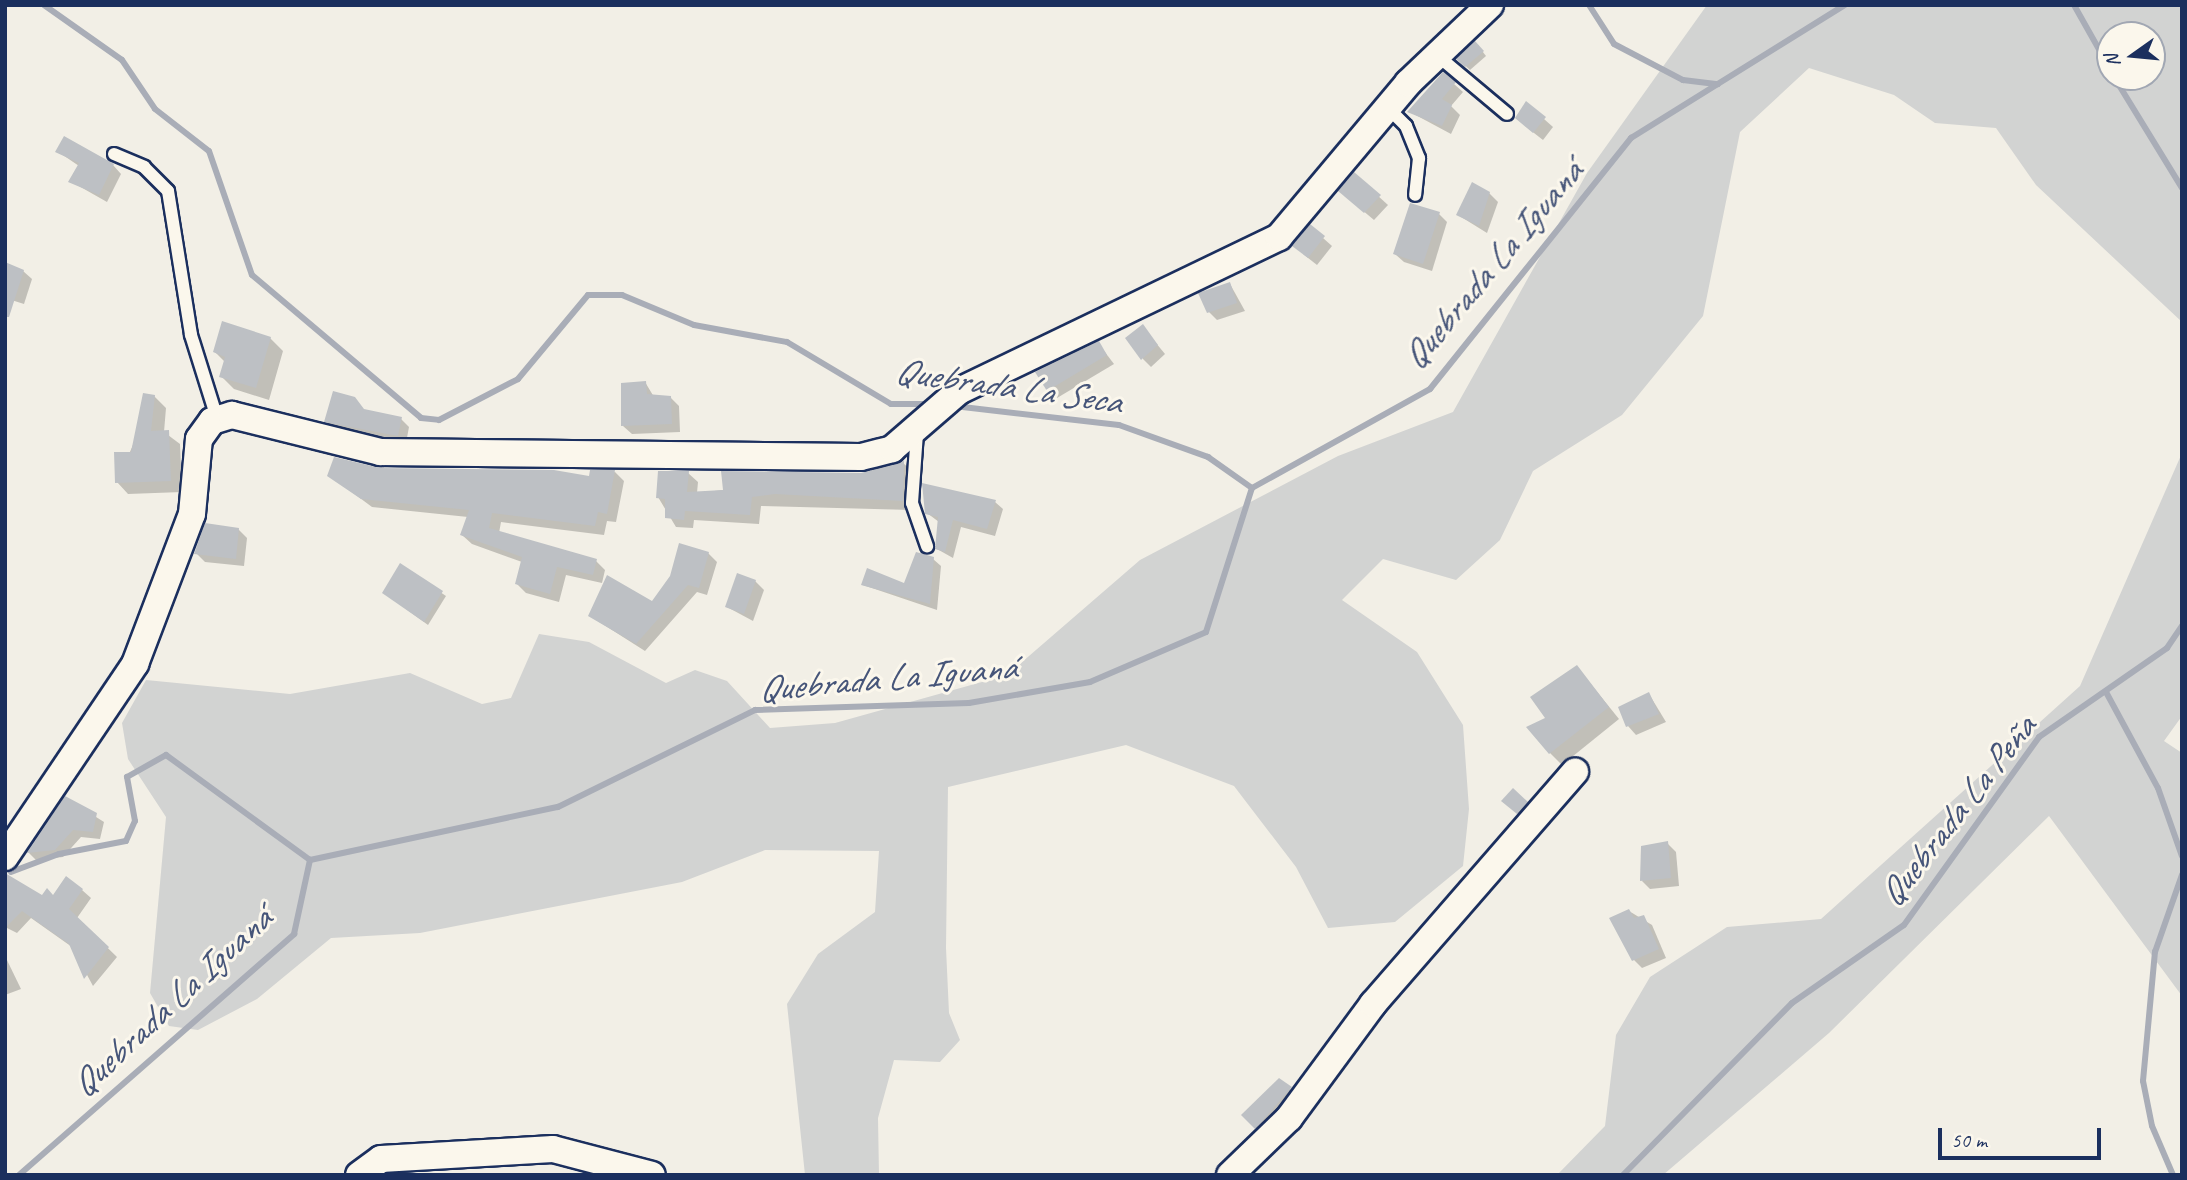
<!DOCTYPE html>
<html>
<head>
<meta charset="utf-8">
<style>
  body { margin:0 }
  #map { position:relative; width:2187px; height:1180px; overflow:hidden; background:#f2efe6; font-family:Caveat,sans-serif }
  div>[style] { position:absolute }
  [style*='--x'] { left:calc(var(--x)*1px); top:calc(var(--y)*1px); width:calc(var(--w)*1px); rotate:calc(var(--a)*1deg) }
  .green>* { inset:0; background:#d2d3d2 }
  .shadow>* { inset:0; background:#0003 }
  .stream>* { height:6px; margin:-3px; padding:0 3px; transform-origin:3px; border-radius:3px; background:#a9adb7 }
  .building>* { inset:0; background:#bdc0c4 }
  .roads { filter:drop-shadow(2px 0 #1b2f5e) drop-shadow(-2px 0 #1b2f5e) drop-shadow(0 2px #1b2f5e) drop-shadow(0 -2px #1b2f5e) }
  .service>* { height:12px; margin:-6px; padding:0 6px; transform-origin:6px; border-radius:6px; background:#fbf7ec }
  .minor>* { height:26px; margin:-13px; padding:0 13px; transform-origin:13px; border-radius:13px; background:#fbf7ec }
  span { translate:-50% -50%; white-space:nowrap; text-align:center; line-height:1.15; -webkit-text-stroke:6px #fbf7ec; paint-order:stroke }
  .water-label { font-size:37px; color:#465579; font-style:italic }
  .frame { position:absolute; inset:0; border:7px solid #1b2f5e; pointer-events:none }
  .north { position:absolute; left:2096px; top:21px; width:70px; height:70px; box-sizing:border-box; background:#fbf7ec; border:2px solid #a1a7b3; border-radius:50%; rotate:255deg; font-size:19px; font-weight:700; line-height:28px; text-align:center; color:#1b2f5e }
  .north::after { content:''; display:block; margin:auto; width:24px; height:32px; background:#1b2f5e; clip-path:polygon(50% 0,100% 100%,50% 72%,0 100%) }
  .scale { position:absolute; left:1938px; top:1128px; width:163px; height:32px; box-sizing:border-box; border:4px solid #1b2f5e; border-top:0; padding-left:9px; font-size:21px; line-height:24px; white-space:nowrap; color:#1b2f5e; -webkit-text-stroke:5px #fbf7ec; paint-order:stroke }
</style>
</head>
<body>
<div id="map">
  <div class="green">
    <i style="clip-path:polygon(evenodd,1707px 5px,2182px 5px,2182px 322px,2036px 185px,1996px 128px,1935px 123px,1894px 95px,1809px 68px,1740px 132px,1703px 316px,1622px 415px,1533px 471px,1500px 540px,1456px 580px,1383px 559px,1342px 600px,1417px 652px,1463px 725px,1469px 809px,1463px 866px,1395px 922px,1328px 928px,1296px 867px,1234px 786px,1126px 745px,948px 787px,946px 948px,949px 1013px,960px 1040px,940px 1062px,894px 1060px,878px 1118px,879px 1175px,805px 1175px,787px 1004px,818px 954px,875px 912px,879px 851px,765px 850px,682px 882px,420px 933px,331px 938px,257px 999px,198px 1030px,169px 1026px,150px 993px,166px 817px,128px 759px,122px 723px,146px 680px,290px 694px,410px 673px,482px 704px,511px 698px,539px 634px,589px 642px,666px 683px,695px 670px,727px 681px,770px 728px,835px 723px,1007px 675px,1140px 560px,1338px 456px,1453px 412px,1587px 173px,1707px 5px,2110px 35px,2152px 35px,2152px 77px,2110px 77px,2110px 35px)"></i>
    <i style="clip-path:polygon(2182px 453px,2182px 716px,2164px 741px,2182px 753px,2182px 996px,2049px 816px,1829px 1033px,1663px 1175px,1557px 1175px,1605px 1126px,1616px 1035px,1650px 977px,1727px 927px,1821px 919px,2080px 686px)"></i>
  </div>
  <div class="shadow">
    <i style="clip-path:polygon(1479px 47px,1486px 56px,1470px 70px,1458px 59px)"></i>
    <i style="clip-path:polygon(1454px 84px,1463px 92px,1451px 106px,1460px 115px,1451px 134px,1410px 112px)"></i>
    <i style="clip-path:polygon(1526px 103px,1553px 127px,1543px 140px,1525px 126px)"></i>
    <i style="clip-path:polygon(57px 151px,113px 165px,121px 174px,107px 202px,70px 181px,79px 166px)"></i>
    <i style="clip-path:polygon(1354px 174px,1388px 205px,1374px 220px,1349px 199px)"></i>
    <i style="clip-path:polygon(1489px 193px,1498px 202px,1487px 233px,1458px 215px)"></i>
    <i style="clip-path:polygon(1439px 214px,1447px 222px,1432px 271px,1404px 262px,1395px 254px)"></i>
    <i style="clip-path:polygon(1323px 238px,1332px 246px,1317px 265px,1303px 254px)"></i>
    <i style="clip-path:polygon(23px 271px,32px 279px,24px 304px,5px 298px)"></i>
    <i style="clip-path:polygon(1230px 284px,1245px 311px,1217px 320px,1209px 312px)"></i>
    <i style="clip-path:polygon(1142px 326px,1165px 354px,1151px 367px,1143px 359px)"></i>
    <i style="clip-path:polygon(270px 338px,283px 351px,269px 400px,234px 389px,221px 376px,225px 362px,215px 352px)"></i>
    <i style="clip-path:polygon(1098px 343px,1114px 364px,1057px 398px,1037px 373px)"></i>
    <i style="clip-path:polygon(645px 382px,654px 397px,670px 397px,679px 406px,680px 432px,632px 434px,623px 426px)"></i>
    <i style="clip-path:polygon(154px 396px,166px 408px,164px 432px,180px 444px,182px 492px,128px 494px,117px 482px)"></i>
    <i style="clip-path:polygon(354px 399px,366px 412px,401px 419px,409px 427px,406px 443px,334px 429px,326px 421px)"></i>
    <i style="clip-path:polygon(903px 463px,913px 472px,912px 510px,761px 506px,759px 524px,694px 520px,693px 528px,676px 527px,658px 497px,688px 473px,698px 482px,697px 493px,861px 474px)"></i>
    <i style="clip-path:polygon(380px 470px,590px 478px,615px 472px,624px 481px,616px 522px,607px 521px,604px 535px,501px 522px,499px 533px,596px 561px,605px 570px,602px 583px,566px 575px,559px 602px,526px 593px,517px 584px,522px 562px,472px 544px,462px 535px,468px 517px,372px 507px,329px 475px)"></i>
    <i style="clip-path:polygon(995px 502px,1003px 509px,995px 536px,961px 527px,953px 558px,937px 549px,939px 522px,927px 513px)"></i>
    <i style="clip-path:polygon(238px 529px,247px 538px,244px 566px,205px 562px,196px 553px)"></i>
    <i style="clip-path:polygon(708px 553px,717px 562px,707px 595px,697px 592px,645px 651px,590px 616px,652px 604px)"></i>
    <i style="clip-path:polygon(933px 559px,941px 566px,937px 610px,863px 585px,905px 585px)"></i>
    <i style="clip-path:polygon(400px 565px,446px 596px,428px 625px,384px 593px)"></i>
    <i style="clip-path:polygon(755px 581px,764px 590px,753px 621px,727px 607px)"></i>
    <i style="clip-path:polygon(1577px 667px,1619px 719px,1562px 765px,1550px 753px,1548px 719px)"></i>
    <i style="clip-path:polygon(1649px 694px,1666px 722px,1636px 735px,1628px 726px)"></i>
    <i style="clip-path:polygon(1513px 791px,1531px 807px,1522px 817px,1504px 801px)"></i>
    <i style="clip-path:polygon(66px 798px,104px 822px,100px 839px,81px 837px,63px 857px,36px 860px,29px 853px)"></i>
    <i style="clip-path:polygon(1667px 843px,1676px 852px,1679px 886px,1650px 889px,1642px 881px)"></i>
    <i style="clip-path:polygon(5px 885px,43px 897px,82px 890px,91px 898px,77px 918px,117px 957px,93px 986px,72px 947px,31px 918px,17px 933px,5px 927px)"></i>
    <i style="clip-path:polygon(1629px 911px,1652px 925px,1666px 958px,1642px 968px,1634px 960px)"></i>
    <i style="clip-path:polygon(5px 956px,21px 989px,5px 995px)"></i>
    <i style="clip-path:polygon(1279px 1080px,1299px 1097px,1264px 1136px,1243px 1115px)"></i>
  </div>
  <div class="stream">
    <i style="--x:44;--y:5;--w:95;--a:35.2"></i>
    <i style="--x:122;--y:60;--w:59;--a:56"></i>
    <i style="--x:155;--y:109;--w:68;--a:37.9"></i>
    <i style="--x:209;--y:151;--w:131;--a:70.9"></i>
    <i style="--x:252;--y:275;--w:221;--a:40.2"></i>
    <i style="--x:421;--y:418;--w:18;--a:6"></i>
    <i style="--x:439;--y:420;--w:89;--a:-27.4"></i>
    <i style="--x:518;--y:379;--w:109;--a:-50.2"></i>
    <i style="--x:588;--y:295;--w:34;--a:0"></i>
    <i style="--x:622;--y:295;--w:78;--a:22.6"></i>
    <i style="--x:694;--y:325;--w:95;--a:10.4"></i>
    <i style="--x:787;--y:342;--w:121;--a:30.8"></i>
    <i style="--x:891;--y:404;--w:38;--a:0"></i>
    <i style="--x:1589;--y:5;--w:46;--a:57.3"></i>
    <i style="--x:1614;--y:44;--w:78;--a:27.6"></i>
    <i style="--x:1683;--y:80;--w:35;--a:7"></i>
    <i style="--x:2074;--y:5;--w:73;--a:60.6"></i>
    <i style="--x:2114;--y:77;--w:130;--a:58.5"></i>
    <i style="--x:954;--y:406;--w:166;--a:6.6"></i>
    <i style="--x:1119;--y:425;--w:95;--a:19.8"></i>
    <i style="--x:1208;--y:457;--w:54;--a:35.2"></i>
    <i style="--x:2106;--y:692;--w:109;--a:61.6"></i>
    <i style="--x:2158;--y:788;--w:72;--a:70.6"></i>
    <i style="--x:11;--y:872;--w:51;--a:-20.6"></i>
    <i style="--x:59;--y:854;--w:68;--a:-11"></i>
    <i style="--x:126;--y:841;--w:22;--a:-66"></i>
    <i style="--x:135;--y:821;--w:45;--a:-100.3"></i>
    <i style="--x:127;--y:777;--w:45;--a:-29.4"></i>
    <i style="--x:166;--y:755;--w:178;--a:36.1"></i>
    <i style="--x:19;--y:1175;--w:366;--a:-41.2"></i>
    <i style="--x:294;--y:934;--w:76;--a:-77.8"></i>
    <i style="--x:310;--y:860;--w:254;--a:-12.1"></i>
    <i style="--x:558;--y:807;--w:220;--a:-26.2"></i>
    <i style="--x:755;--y:710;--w:214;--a:-1.9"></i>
    <i style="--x:969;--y:703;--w:123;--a:-9.8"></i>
    <i style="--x:1090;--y:682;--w:126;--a:-23.3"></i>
    <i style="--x:1206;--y:632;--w:151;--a:-72.3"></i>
    <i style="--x:1252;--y:488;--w:204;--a:-29.1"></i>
    <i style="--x:1430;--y:389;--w:322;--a:-51.3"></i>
    <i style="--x:1631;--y:138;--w:252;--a:-31.9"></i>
    <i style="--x:1623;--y:1175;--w:241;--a:-45.5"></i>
    <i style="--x:1792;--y:1003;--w:136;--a:-34.9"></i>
    <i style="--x:1904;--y:925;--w:231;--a:-54.3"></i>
    <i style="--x:2039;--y:737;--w:156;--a:-34.8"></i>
    <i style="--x:2167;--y:648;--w:27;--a:-56"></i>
    <i style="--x:2173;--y:1175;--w:53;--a:-113.2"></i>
    <i style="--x:2152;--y:1126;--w:46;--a:-101.3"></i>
    <i style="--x:2143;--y:1081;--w:130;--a:-84.7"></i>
    <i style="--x:2155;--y:952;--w:82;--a:-70.7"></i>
  </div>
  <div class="building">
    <i style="clip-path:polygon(1475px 41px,1484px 51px,1465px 67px,1456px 59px)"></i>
    <i style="clip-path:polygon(1443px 72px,1456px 82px,1442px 99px,1452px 105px,1442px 126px,1407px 112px)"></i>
    <i style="clip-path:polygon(1526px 101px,1546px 117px,1533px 133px,1515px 118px)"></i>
    <i style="clip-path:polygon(64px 136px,114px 164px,99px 195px,68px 182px,79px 163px,55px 152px)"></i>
    <i style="clip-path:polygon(1354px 172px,1381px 195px,1364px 213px,1338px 191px)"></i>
    <i style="clip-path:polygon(1472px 182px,1490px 192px,1479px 226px,1456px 215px)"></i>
    <i style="clip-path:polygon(1410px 203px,1440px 212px,1423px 264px,1393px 254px)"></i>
    <i style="clip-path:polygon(1310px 224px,1325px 236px,1308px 258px,1292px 246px)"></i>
    <i style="clip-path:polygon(5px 262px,24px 270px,9px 317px,5px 317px)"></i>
    <i style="clip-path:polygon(1230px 282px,1237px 303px,1207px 313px,1198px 293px)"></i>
    <i style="clip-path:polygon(222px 321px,271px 337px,256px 388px,219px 377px,225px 357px,213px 352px)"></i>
    <i style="clip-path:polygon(1143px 324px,1158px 345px,1141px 360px,1125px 338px)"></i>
    <i style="clip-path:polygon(1099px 341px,1107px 355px,1047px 391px,1035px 372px)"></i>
    <i style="clip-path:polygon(646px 381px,647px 394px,671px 396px,672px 424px,621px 426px,621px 383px)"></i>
    <i style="clip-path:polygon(333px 391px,355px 397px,364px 409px,402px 417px,398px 436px,324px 422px)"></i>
    <i style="clip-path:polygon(143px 393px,155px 395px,151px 431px,169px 430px,171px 481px,115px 483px,114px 452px,131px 452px)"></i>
    <i style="clip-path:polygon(334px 457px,380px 468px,554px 470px,589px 476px,590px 470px,615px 470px,607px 514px,598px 512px,595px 526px,492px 513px,489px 528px,597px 559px,593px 575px,557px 567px,550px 594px,515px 584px,522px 557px,460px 535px,469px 510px,361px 499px,327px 476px)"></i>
    <i style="clip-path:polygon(904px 461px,903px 501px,775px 494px,752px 497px,750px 515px,685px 511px,684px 520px,665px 518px,665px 499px,656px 498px,658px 471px,689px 471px,687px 492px,723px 490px,721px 471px,861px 473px)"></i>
    <i style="clip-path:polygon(922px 483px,996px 500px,987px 529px,953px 520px,945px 552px,935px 549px,938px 517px,925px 514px)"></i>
    <i style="clip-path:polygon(205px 523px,239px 528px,236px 559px,194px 554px)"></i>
    <i style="clip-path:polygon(679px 543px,709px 552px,699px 588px,688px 585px,636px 644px,588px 616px,607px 575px,652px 601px,670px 576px)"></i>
    <i style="clip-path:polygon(916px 552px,934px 557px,930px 604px,861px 585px,867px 568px,904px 583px)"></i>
    <i style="clip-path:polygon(400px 563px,443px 591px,424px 622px,382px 593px)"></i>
    <i style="clip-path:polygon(737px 573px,756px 580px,744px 614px,725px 607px)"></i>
    <i style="clip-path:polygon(1577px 665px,1609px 707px,1549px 754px,1526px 727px,1545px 718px,1530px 697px)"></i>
    <i style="clip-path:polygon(1649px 692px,1659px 714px,1626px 727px,1618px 707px)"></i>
    <i style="clip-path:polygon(1513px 788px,1528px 802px,1517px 814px,1501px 801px)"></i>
    <i style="clip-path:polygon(65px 796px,97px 813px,93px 832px,73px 830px,55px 850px,27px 853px)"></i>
    <i style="clip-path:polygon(1668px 841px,1671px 878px,1640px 881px,1641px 846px)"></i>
    <i style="clip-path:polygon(5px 873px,42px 895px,47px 888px,53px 895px,66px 876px,83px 889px,69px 909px,109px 947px,84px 979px,69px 944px,22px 911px,5px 928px)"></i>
    <i style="clip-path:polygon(1629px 909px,1634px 918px,1644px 915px,1659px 949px,1632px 961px,1609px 918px)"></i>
    <i style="clip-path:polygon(1279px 1078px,1292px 1087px,1255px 1129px,1241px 1115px)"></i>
  </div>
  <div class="roads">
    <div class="service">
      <i style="--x:1438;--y:56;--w:90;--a:40"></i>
      <i style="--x:1387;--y:107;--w:27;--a:45"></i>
      <i style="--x:1406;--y:126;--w:35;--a:68"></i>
      <i style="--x:1419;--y:158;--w:37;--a:96"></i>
      <i style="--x:114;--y:154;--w:33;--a:23"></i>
      <i style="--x:144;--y:167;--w:34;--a:45"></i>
      <i style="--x:168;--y:191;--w:146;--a:80.9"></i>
      <i style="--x:191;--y:335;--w:87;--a:72.6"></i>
      <i style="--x:917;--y:433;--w:70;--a:94.1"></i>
      <i style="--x:912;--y:503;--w:46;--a:70.8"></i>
    </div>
    <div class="minor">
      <i style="--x:5;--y:857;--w:233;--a:-56"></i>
      <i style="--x:135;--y:664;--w:160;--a:-69.2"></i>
      <i style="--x:192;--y:514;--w:75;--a:-84.7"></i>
      <i style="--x:199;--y:439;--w:22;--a:-54"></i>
      <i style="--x:212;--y:421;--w:21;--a:-17"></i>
      <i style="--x:232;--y:415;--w:153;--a:14"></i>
      <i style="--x:380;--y:452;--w:481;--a:0.6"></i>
      <i style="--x:861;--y:457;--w:32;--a:-14"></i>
      <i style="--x:892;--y:449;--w:89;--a:-40.9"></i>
      <i style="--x:959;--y:391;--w:355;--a:-25.7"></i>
      <i style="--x:1279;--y:237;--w:201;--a:-50"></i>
      <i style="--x:1408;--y:83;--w:113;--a:-43.6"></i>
      <i style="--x:359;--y:1175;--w:27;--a:-36"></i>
      <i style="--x:381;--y:1159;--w:172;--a:-3.3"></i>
      <i style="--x:553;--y:1149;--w:102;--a:14.7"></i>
      <i style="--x:1230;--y:1175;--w:82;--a:-44"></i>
      <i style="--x:1289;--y:1118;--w:142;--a:-53.6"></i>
      <i style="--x:1373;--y:1004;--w:308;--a:-49"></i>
    </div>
  </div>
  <div class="water-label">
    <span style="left:1492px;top:265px;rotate:-50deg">Quebrada La Iguaná</span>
    <span style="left:1008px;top:386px;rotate:8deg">Quebrada La Seca</span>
    <span style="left:887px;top:678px;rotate:-5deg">Quebrada La Iguaná</span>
    <span style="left:1957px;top:811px;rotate:-52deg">Quebrada La Peña</span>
    <span style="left:171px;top:1002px;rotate:-43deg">Quebrada La Iguaná</span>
  </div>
  <div class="frame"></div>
  <div class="north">N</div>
  <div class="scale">50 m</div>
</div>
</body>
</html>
